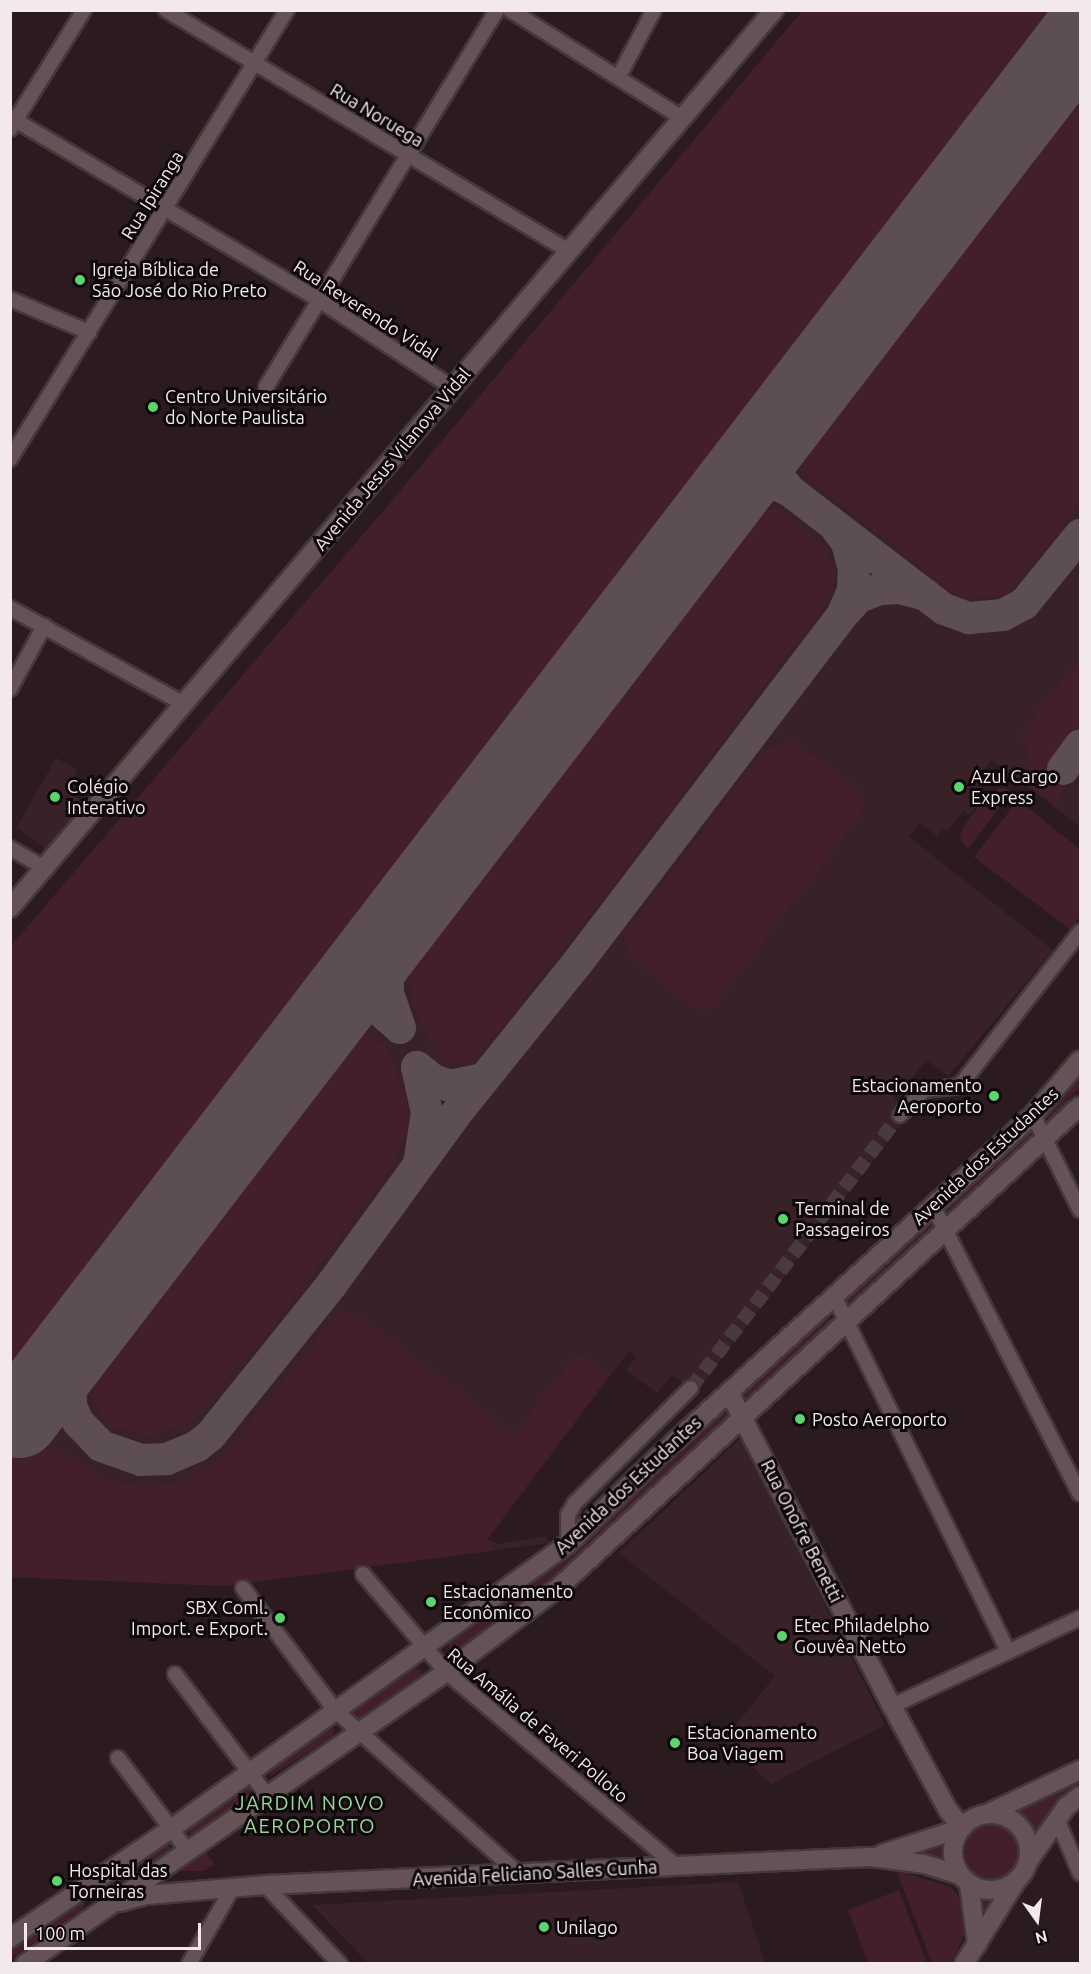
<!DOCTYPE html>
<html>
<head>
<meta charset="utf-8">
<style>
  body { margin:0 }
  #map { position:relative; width:1091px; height:1974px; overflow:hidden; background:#2b1b1f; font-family:Ubuntu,sans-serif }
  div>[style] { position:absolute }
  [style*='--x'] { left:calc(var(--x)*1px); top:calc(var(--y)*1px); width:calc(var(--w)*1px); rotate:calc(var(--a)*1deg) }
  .built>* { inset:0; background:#382127 }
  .green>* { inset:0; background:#421f29 }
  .round { border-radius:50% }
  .taxiway>* { height:32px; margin:-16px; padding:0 16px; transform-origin:16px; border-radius:16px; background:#5d4e52 }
  .runway>* { height:80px; margin:-40px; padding:0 40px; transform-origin:40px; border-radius:40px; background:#5d4e52 }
  .street-tunnel>* { height:14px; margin-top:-7px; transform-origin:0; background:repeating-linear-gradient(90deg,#493a3d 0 14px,transparent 0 21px) }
  .roads { filter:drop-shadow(2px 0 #44383a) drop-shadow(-2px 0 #44383a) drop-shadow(0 2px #44383a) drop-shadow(0 -2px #44383a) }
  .street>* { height:14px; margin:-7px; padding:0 7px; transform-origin:7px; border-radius:7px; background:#655257 }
  .secondary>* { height:18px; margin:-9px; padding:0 9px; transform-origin:9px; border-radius:9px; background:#655257 }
  .secondary>.ring { margin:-9px; padding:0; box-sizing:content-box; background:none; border:18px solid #655257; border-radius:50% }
  .dots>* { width:16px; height:16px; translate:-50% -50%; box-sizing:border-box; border:3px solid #0f080a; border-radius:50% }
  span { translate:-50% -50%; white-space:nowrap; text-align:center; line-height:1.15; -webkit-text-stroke:6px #0f080a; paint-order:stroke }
  .street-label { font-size:18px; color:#f3e8ea }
  .poi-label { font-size:18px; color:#f3e8ea }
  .left { translate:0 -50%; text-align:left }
  .right { translate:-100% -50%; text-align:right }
  .neighbourhood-label { font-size:20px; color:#97d39b; letter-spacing:1.5px }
  .frame { position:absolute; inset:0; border:12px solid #f3e8ea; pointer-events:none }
  .north { position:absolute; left:1007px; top:1890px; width:60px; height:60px; -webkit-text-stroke:4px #0f080a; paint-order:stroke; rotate:166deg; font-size:16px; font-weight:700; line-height:24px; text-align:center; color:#f3e8ea }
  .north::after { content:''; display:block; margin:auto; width:21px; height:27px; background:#f3e8ea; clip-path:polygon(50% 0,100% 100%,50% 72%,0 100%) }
  .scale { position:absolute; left:24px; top:1923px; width:177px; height:27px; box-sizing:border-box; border:3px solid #f3e8ea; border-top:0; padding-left:8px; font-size:18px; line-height:21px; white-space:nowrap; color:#f3e8ea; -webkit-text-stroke:4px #0f080a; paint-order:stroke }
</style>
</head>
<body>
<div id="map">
  <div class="built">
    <i style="clip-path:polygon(803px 11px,1080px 11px,1080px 827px,1024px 783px,1025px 779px,1012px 776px,992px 760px,983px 771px,990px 776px,974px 798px,979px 803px,970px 815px,963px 811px,947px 831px,942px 829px,937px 836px,920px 823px,909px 837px,1053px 950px,948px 1076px,927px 1060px,894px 1098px,898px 1102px,892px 1109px,905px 1119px,696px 1392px,672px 1375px,657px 1393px,626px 1370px,636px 1357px,629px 1351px,488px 1539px,498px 1544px,545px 1536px,550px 1543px,224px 1586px,11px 1577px,11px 946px,379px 516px)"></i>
    <i style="clip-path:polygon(56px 758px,78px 770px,65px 790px,89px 805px,51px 850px,47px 850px,17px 827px)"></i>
    <i style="clip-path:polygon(741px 1438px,885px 1725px,771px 1784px,724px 1740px,775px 1676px,619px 1553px)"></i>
    <i style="clip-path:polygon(738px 1882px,765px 1963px,368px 1963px,312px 1905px)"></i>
  </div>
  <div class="green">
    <i style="clip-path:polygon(803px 10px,1059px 11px,502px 741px,329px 958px,11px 1380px,11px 946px,379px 516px)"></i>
    <i style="clip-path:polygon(1080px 79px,1080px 504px,1008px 594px,969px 599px,956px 594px,809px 480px,804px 470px,804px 451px,806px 442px,874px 351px)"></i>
    <i style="clip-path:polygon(778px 507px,828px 548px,836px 575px,830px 599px,608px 892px,479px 1055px,468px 1065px,444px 1064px,419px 1022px,412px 1001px,410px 976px,419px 942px,538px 796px,751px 515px)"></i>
    <i style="clip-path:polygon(1080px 658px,1080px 736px,1051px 776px,1064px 790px,1055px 807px,1024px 783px,1030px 766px,1022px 733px)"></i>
    <i style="clip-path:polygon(794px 742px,859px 789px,864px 795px,863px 812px,715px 1004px,707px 1009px,697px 1009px,629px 957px,623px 935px,759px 757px,768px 747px)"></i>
    <i style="clip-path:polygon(1004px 787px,1011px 792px,968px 849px,959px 838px,964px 826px,987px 794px)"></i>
    <i style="clip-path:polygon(1018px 800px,1080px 849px,1080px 917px,1070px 929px,974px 857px)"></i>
    <i style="clip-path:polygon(366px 1034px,387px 1047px,407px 1098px,408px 1127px,396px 1162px,261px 1343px,183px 1424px,147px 1437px,110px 1426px,93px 1401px,92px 1384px,101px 1363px,347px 1038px)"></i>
    <i style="clip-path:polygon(1080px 1071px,1080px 1087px,1051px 1119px,1043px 1117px,1043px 1112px)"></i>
    <i style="clip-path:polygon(1030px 1129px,1032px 1136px,952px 1213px,948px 1212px,944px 1207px)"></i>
    <i style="clip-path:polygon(926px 1221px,931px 1222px,933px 1229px,850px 1306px,845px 1305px,842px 1301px)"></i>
    <i style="clip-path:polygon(347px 1311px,357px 1314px,514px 1434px,574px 1358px,583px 1356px,609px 1376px,487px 1539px,491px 1551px,224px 1586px,11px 1577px,10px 1418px,106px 1480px,149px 1487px,186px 1480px,221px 1458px,337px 1313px)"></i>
    <i style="clip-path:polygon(826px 1313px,831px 1321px,746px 1399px,740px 1396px,738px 1391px)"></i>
    <i style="clip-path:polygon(725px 1408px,728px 1416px,540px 1592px,452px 1652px,447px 1642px,454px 1636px)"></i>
    <i style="clip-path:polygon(412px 1667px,421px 1671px,420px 1676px,358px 1719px,354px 1716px,354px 1708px)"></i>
    <i style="clip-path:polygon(334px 1728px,333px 1736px,271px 1776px,270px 1769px,325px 1730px)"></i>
    <i style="clip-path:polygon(1080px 1775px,1080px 1788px,1058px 1802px,1033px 1837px,1011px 1814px)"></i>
    <i style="clip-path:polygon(249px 1786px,253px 1793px,194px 1834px,188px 1834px,189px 1828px)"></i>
    <i class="round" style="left:965px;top:1825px;width:54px;height:54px"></i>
    <i style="clip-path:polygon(947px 1838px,948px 1866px,917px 1849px)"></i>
    <i style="clip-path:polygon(167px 1842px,172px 1850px,94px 1899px,93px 1893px)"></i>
    <i style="clip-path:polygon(203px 1849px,214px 1864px,205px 1871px,181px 1871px,180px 1867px)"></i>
    <i style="clip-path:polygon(896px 1870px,951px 1887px,958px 1895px,965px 1915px,964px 1936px,951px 1963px,932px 1963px)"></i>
    <i style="clip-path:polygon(899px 1890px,927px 1963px,868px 1963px,848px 1910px)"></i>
    <i style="clip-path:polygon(978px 1894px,1005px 1895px,983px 1925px,982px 1907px)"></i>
    <i style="clip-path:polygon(78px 1901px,85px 1904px,83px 1909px,11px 1958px,11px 1946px)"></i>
  </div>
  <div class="taxiway">
    <i style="--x:790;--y:491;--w:194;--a:37.5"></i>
    <i style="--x:944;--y:609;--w:27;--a:20"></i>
    <i style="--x:969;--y:618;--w:34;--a:-5"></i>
    <i style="--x:1003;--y:615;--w:24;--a:-28"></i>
    <i style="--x:1024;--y:604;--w:89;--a:-50.9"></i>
    <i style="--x:726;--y:499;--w:36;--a:-28"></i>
    <i style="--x:758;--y:482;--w:16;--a:4"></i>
    <i style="--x:774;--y:483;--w:18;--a:27"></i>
    <i style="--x:790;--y:491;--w:19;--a:-129"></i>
    <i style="--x:778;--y:476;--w:19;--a:-106"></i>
    <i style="--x:773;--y:458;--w:33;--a:-74"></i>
    <i style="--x:837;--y:529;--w:17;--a:54"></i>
    <i style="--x:847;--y:543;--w:27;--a:75"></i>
    <i style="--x:854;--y:569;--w:21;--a:93"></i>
    <i style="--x:853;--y:590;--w:26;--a:113"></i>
    <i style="--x:1063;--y:769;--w:29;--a:-54"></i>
    <i style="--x:320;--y:1022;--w:27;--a:-31"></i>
    <i style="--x:343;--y:1008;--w:22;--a:-8"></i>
    <i style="--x:365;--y:1005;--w:12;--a:14"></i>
    <i style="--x:377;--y:1008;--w:30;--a:41"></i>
    <i style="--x:400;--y:1028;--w:37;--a:-109"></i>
    <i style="--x:388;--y:993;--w:30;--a:-90"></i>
    <i style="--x:388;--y:963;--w:24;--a:-81"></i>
    <i style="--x:392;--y:939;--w:35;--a:-61"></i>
    <i style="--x:420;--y:1158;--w:46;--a:-81.2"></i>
    <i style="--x:427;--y:1113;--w:47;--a:-102.3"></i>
    <i style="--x:417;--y:1067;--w:21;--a:39"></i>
    <i style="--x:433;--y:1080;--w:18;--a:19"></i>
    <i style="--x:450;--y:1086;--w:34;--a:-12"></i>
    <i style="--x:74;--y:1348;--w:25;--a:99"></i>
    <i style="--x:70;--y:1373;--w:33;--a:88"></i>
    <i style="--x:71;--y:1406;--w:17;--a:66"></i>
    <i style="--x:78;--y:1422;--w:33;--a:46"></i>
    <i style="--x:101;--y:1446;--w:42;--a:19.3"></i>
    <i style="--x:141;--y:1460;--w:26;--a:-2"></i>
    <i style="--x:167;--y:1459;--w:33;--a:-23"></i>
    <i style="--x:197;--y:1446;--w:16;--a:-38"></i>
    <i style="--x:210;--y:1436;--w:195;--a:-51.2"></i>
    <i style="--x:332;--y:1284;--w:215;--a:-53.9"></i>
    <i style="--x:459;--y:1110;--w:190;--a:-51.2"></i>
    <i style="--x:578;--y:962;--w:437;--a:-52.7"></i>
    <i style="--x:843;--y:614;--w:23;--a:-47"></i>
    <i style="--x:859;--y:597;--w:22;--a:-21"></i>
    <i style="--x:880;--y:589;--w:20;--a:-3"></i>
    <i style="--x:900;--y:588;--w:27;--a:15"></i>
  </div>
  <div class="runway">
    <i style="--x:19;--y:1418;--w:1742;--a:-52.49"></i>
  </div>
  <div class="street-tunnel">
    <i style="--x:691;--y:1388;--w:344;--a:-52.6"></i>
  </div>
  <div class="roads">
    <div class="street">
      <i style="--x:166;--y:10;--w:470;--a:30.9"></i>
      <i style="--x:510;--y:10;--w:203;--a:32.1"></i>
      <i style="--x:619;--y:76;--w:75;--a:-62.1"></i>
      <i style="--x:10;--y:117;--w:359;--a:30.6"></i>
      <i style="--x:319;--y:300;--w:160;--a:33.3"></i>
      <i style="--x:10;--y:129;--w:140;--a:-58.1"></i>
      <i style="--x:10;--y:299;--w:86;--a:22.7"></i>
      <i style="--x:266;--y:387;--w:442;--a:-58.5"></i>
      <i style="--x:10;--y:459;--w:528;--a:-58.33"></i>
      <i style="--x:10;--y:608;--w:199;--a:28.9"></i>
      <i style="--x:10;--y:689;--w:72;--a:-61.6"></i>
      <i style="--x:10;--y:848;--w:39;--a:30"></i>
      <i style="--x:900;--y:1115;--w:35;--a:-46"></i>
      <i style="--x:924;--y:1090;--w:31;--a:-6"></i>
      <i style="--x:955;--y:1087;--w:8;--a:-30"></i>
      <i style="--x:962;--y:1083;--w:192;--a:-52"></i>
      <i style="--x:1033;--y:1115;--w:106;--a:63.7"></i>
      <i style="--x:933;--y:1206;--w:323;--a:63"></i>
      <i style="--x:834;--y:1296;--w:395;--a:63.9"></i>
      <i style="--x:568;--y:1544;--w:29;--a:-90"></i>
      <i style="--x:568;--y:1515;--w:14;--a:-60"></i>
      <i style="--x:575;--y:1503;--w:163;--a:-44.8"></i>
      <i style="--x:363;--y:1574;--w:128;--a:49.7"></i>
      <i style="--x:446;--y:1672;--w:301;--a:40.1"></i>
      <i style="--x:243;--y:1588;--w:153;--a:53"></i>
      <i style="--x:335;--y:1710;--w:248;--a:41.7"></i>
      <i style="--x:175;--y:1674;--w:152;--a:52.8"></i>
      <i style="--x:892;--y:1706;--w:208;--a:-25.1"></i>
      <i style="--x:118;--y:1758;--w:115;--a:53.1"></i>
      <i style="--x:1057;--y:1819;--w:59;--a:66.9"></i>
      <i style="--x:265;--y:1885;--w:109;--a:46.5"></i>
      <i style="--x:189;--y:1964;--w:89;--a:-60.3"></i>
    </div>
    <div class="secondary">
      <i style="--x:10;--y:908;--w:1179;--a:-49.61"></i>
      <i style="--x:729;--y:1392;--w:354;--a:62.6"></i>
      <i style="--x:892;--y:1706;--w:118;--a:61.7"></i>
      <i style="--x:948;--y:1810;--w:22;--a:51"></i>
      <i style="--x:987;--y:1814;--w:103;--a:-25.3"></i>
      <i class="ring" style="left:953px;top:1814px;width:58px;height:58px"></i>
      <i style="--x:882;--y:1854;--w:84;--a:-18"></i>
      <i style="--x:1029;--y:1860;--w:65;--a:-55.1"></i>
      <i style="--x:1066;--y:1807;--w:18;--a:-38"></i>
      <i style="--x:969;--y:1884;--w:61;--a:82.4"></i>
      <i style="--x:120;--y:1902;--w:28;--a:-15"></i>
      <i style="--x:147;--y:1895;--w:118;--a:-4.8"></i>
      <i style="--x:265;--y:1885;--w:607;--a:-2.65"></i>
      <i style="--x:871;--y:1857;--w:53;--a:7.5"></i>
      <i style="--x:924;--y:1864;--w:38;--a:17"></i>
      <i style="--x:10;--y:1938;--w:194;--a:-34.1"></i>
      <i style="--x:171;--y:1829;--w:489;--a:-35.7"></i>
      <i style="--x:568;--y:1544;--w:127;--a:-44"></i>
      <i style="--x:659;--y:1456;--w:506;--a:-42.36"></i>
      <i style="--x:1033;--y:1115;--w:72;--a:-49.5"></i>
      <i style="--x:25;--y:1964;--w:512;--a:-34.74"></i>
      <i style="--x:446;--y:1672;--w:140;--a:-36.9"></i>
      <i style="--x:558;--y:1588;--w:710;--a:-42.72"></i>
      <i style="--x:964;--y:1964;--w:96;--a:-57.8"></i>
    </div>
  </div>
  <div class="dots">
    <i style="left:80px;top:280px;background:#5cd56d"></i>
    <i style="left:153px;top:407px;background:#5cd56d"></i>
    <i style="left:959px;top:787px;background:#5cd56d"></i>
    <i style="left:55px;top:797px;background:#5cd56d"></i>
    <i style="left:994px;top:1096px;background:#5cd56d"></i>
    <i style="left:783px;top:1219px;background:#5cd56d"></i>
    <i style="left:800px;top:1419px;background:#5cd56d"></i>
    <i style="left:431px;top:1602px;background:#5cd56d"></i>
    <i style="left:280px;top:1618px;background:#5cd56d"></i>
    <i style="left:782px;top:1636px;background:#5cd56d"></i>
    <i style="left:675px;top:1743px;background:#5cd56d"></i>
    <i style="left:57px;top:1881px;background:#5cd56d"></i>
    <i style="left:544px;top:1927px;background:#5cd56d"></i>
  </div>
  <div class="street-label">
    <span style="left:377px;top:115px;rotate:31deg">Rua Noruega</span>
    <span style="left:152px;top:195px;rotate:-58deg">Rua Ipiranga</span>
    <span style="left:366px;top:310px;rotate:33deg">Rua Reverendo Vidal</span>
    <span style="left:392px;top:459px;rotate:-50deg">Avenida Jesus Vilanova Vidal</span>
    <span style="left:985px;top:1156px;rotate:-43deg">Avenida dos Estudantes</span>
    <span style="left:628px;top:1485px;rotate:-43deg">Avenida dos Estudantes</span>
    <span style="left:802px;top:1531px;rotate:63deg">Rua Onofre Benetti</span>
    <span style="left:538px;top:1725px;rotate:40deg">Rua Amália de Faveri Polloto</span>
    <span style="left:535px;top:1873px;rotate:-3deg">Avenida Feliciano Salles Cunha</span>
  </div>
  <div class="poi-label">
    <span class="left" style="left:92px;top:280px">Igreja Bíblica de<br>São José do Rio Preto</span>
    <span class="left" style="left:165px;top:407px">Centro Universitário<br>do Norte Paulista</span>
    <span class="left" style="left:971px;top:787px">Azul Cargo<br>Express</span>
    <span class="left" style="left:67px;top:797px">Colégio<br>Interativo</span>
    <span class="right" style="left:982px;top:1096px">Estacionamento<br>Aeroporto</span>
    <span class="left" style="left:795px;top:1219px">Terminal de<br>Passageiros</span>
    <span class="left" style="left:812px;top:1419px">Posto Aeroporto</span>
    <span class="left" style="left:443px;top:1602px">Estacionamento<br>Econômico</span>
    <span class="right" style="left:268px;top:1618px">SBX Coml.<br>Import. e Export.</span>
    <span class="left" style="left:794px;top:1636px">Etec Philadelpho<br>Gouvêa Netto</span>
    <span class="left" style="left:687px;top:1743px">Estacionamento<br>Boa Viagem</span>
    <span class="left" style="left:69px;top:1881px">Hospital das<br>Torneiras</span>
    <span class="left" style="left:556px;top:1927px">Unilago</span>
  </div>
  <div class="neighbourhood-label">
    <span style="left:310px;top:1814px">JARDIM NOVO<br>AEROPORTO</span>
  </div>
  <div class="frame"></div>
  <div class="north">N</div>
  <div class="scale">100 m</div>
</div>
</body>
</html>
